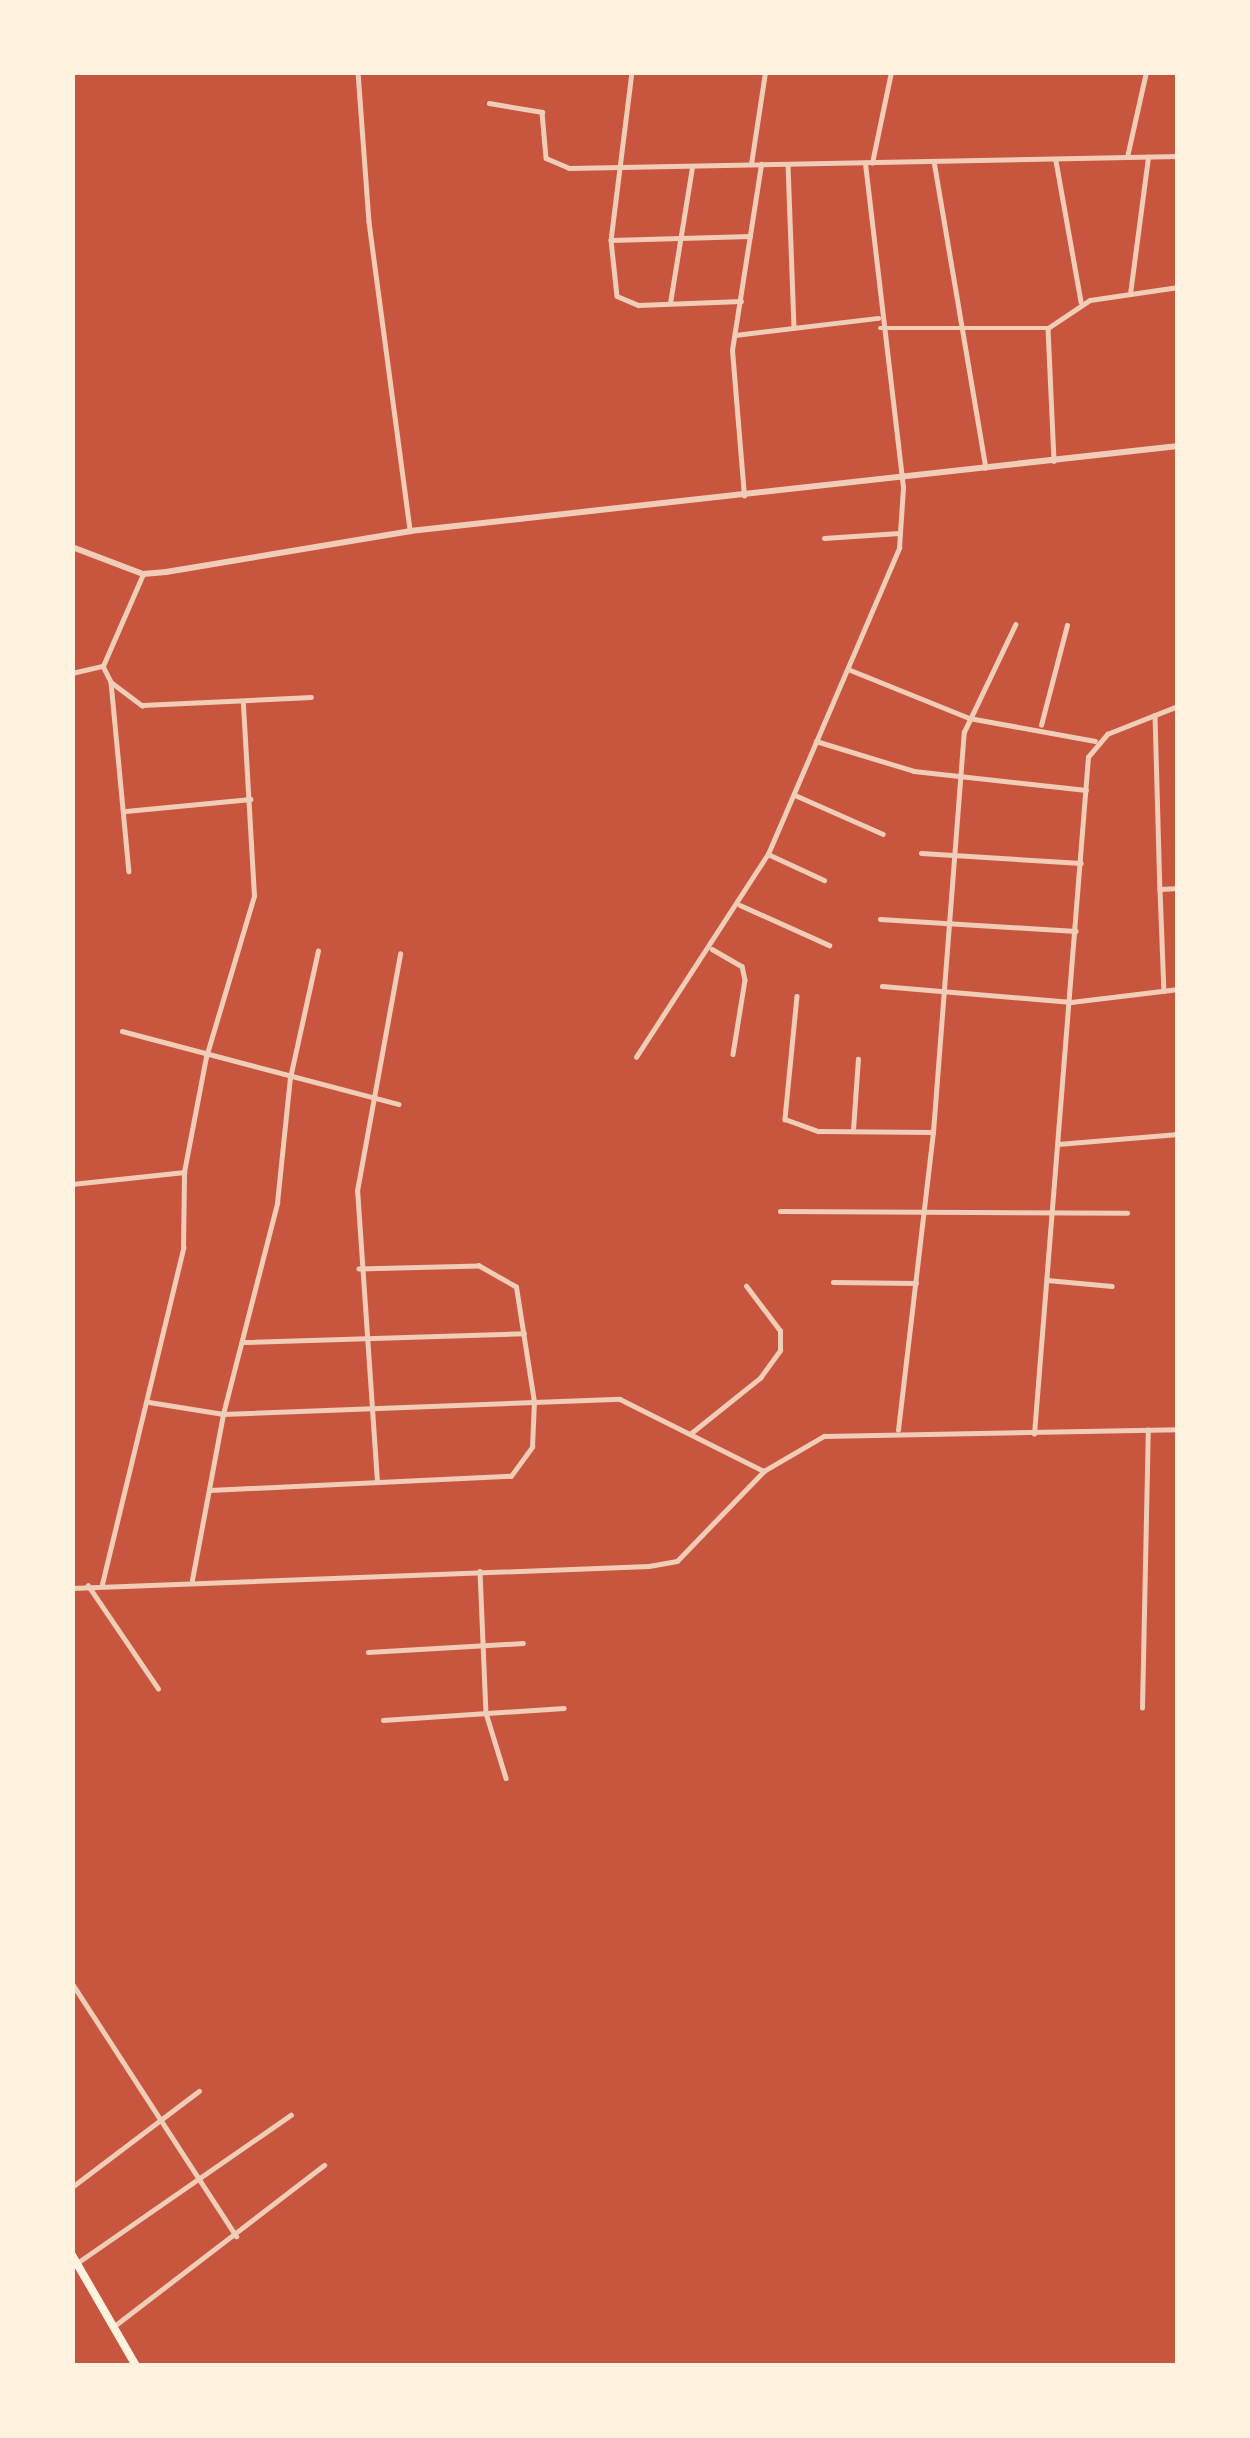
<!DOCTYPE html>
<html>
<head>
<meta charset="utf-8">
<style>
  body { margin:0 }
  #map { position:relative; width:1250px; height:2438px; overflow:hidden; background:#c8553d; font-family:"Zilla Slab",serif }
  div>[style] { position:absolute }
  [style*='--x'] { left:calc(var(--x)*1px); top:calc(var(--y)*1px); width:calc(var(--w)*1px); rotate:calc(var(--a)*1deg) }
  .minor>* { height:4.5px; margin:-2.25px; padding:0 2.25px; transform-origin:2.25px; border-radius:2.25px; background:#f1ccb7 }
  .tertiary>* { height:6px; margin:-3px; padding:0 3px; transform-origin:3px; border-radius:3px; background:#f1ccb7 }
  .primary>* { height:8px; margin:-4px; padding:0 4px; transform-origin:4px; border-radius:4px; background:#fff3e0 }
  span { translate:-50% -50%; white-space:nowrap; text-align:center; line-height:1.15; -webkit-text-stroke:12px #fff3e0; paint-order:stroke }
  .frame { position:absolute; inset:0; border:75px solid #fff3e0; pointer-events:none }
</style>
</head>
<body>
<div id="map">
  <div class="minor">
    <i style="--x:358;--y:72;--w:150;--a:85.8"></i>
    <i style="--x:369;--y:222;--w:312;--a:82.4"></i>
    <i style="--x:632;--y:72;--w:169;--a:97.1"></i>
    <i style="--x:611;--y:240;--w:56;--a:83.9"></i>
    <i style="--x:617;--y:296;--w:23;--a:23"></i>
    <i style="--x:638;--y:305;--w:103;--a:-2.2"></i>
    <i style="--x:489;--y:103;--w:54;--a:9.6"></i>
    <i style="--x:542;--y:112;--w:46;--a:85"></i>
    <i style="--x:546;--y:158;--w:25;--a:23"></i>
    <i style="--x:569;--y:168;--w:609;--a:-1.13"></i>
    <i style="--x:1127;--y:157;--w:87;--a:-77.4"></i>
    <i style="--x:934;--y:161;--w:311;--a:80.4"></i>
    <i style="--x:1056;--y:161;--w:143;--a:79.9"></i>
    <i style="--x:872;--y:163;--w:93;--a:-78.2"></i>
    <i style="--x:751;--y:164;--w:93;--a:-81.3"></i>
    <i style="--x:788;--y:164;--w:164;--a:87.9"></i>
    <i style="--x:611;--y:240;--w:139;--a:-1.6"></i>
    <i style="--x:1130;--y:294;--w:138;--a:-82.5"></i>
    <i style="--x:670;--y:303;--w:138;--a:-80.8"></i>
    <i style="--x:880;--y:328;--w:168;--a:0"></i>
    <i style="--x:1048;--y:328;--w:50;--a:-33.7"></i>
    <i style="--x:1090;--y:300;--w:89;--a:-8.4"></i>
    <i style="--x:1048;--y:328;--w:133;--a:87.4"></i>
    <i style="--x:735;--y:335;--w:144;--a:-6.8"></i>
    <i style="--x:744;--y:496;--w:146;--a:-94.7"></i>
    <i style="--x:732;--y:350;--w:188;--a:-81.1"></i>
    <i style="--x:824;--y:538;--w:75;--a:-3.8"></i>
    <i style="--x:103;--y:666;--w:18;--a:63"></i>
    <i style="--x:111;--y:682;--w:39;--a:37"></i>
    <i style="--x:142;--y:705;--w:169;--a:-2.7"></i>
    <i style="--x:848;--y:669;--w:131;--a:22"></i>
    <i style="--x:969;--y:718;--w:128;--a:10.3"></i>
    <i style="--x:72;--y:673;--w:32;--a:-13"></i>
    <i style="--x:103;--y:666;--w:100;--a:-66.5"></i>
    <i style="--x:111;--y:682;--w:190;--a:84.6"></i>
    <i style="--x:1155;--y:715;--w:174;--a:88.4"></i>
    <i style="--x:1160;--y:889;--w:18;--a:-3"></i>
    <i style="--x:1041;--y:725;--w:103;--a:-75.4"></i>
    <i style="--x:816;--y:741;--w:102;--a:17"></i>
    <i style="--x:914;--y:771;--w:173;--a:6.3"></i>
    <i style="--x:795;--y:795;--w:96;--a:23.9"></i>
    <i style="--x:126;--y:811;--w:125;--a:-5.5"></i>
    <i style="--x:921;--y:853;--w:160;--a:3.6"></i>
    <i style="--x:768;--y:854;--w:62;--a:24.9"></i>
    <i style="--x:1160;--y:889;--w:102;--a:87.8"></i>
    <i style="--x:740;--y:905;--w:98;--a:24.2"></i>
    <i style="--x:880;--y:919;--w:196;--a:3.5"></i>
    <i style="--x:712;--y:949;--w:34;--a:30"></i>
    <i style="--x:742;--y:966;--w:14;--a:78"></i>
    <i style="--x:745;--y:980;--w:75;--a:99.2"></i>
    <i style="--x:882;--y:986;--w:190;--a:4.8"></i>
    <i style="--x:1071;--y:1002;--w:108;--a:-6.9"></i>
    <i style="--x:797;--y:996;--w:124;--a:95.6"></i>
    <i style="--x:785;--y:1119;--w:35;--a:20"></i>
    <i style="--x:818;--y:1131;--w:115;--a:0.5"></i>
    <i style="--x:122;--y:1031;--w:286;--a:14.8"></i>
    <i style="--x:636;--y:1057;--w:242;--a:-57"></i>
    <i style="--x:768;--y:854;--w:333;--a:-66.8"></i>
    <i style="--x:899;--y:548;--w:61;--a:-86.2"></i>
    <i style="--x:903;--y:487;--w:326;--a:-96.7"></i>
    <i style="--x:853;--y:1130;--w:71;--a:-86"></i>
    <i style="--x:1058;--y:1144;--w:120;--a:-4.8"></i>
    <i style="--x:72;--y:1184;--w:113;--a:-6.1"></i>
    <i style="--x:780;--y:1211;--w:347;--a:0.3"></i>
    <i style="--x:1047;--y:1280;--w:65;--a:5.3"></i>
    <i style="--x:833;--y:1282;--w:83;--a:0.7"></i>
    <i style="--x:244;--y:1342;--w:280;--a:-1.8"></i>
    <i style="--x:149;--y:1402;--w:75;--a:9.2"></i>
    <i style="--x:223;--y:1414;--w:397;--a:-2.2"></i>
    <i style="--x:620;--y:1399;--w:161;--a:26.6"></i>
    <i style="--x:898;--y:1430;--w:300;--a:-83.3"></i>
    <i style="--x:933;--y:1132;--w:401;--a:-85.6"></i>
    <i style="--x:964;--y:732;--w:119;--a:-64.5"></i>
    <i style="--x:690;--y:1434;--w:90;--a:-38.7"></i>
    <i style="--x:760;--y:1378;--w:34;--a:-54"></i>
    <i style="--x:780;--y:1350;--w:19;--a:-90"></i>
    <i style="--x:780;--y:1331;--w:56;--a:-127.1"></i>
    <i style="--x:1034;--y:1434;--w:679;--a:-85.44"></i>
    <i style="--x:1088;--y:757;--w:30;--a:-50"></i>
    <i style="--x:1107;--y:734;--w:76;--a:-21.5"></i>
    <i style="--x:377;--y:1482;--w:292;--a:-93.9"></i>
    <i style="--x:357;--y:1191;--w:241;--a:-79.7"></i>
    <i style="--x:210;--y:1490;--w:301;--a:-2.7"></i>
    <i style="--x:511;--y:1476;--w:36;--a:-54"></i>
    <i style="--x:532;--y:1447;--w:45;--a:-87.5"></i>
    <i style="--x:534;--y:1402;--w:116;--a:-98.9"></i>
    <i style="--x:516;--y:1287;--w:43;--a:-150.4"></i>
    <i style="--x:479;--y:1266;--w:120;--a:178.6"></i>
    <i style="--x:480;--y:1571;--w:142;--a:87.6"></i>
    <i style="--x:486;--y:1713;--w:68;--a:72.9"></i>
    <i style="--x:192;--y:1580;--w:169;--a:-79.4"></i>
    <i style="--x:223;--y:1414;--w:218;--a:-75.6"></i>
    <i style="--x:277;--y:1203;--w:126;--a:-84.1"></i>
    <i style="--x:290;--y:1078;--w:130;--a:-77.6"></i>
    <i style="--x:102;--y:1584;--w:346;--a:-76.4"></i>
    <i style="--x:183;--y:1248;--w:76;--a:-89.2"></i>
    <i style="--x:184;--y:1172;--w:117;--a:-79.2"></i>
    <i style="--x:206;--y:1057;--w:168;--a:-73.4"></i>
    <i style="--x:254;--y:896;--w:193;--a:-93.3"></i>
    <i style="--x:88;--y:1585;--w:125;--a:55.8"></i>
    <i style="--x:72;--y:1588;--w:577;--a:-2.18"></i>
    <i style="--x:649;--y:1566;--w:28;--a:-10"></i>
    <i style="--x:677;--y:1561;--w:125;--a:-46"></i>
    <i style="--x:764;--y:1471;--w:69;--a:-30.3"></i>
    <i style="--x:824;--y:1436;--w:354;--a:-1.1"></i>
    <i style="--x:368;--y:1652;--w:155;--a:-3.3"></i>
    <i style="--x:1142;--y:1708;--w:278;--a:-88.8"></i>
    <i style="--x:383;--y:1720;--w:181;--a:-3.8"></i>
    <i style="--x:72;--y:1983;--w:302;--a:57"></i>
    <i style="--x:72;--y:2187;--w:159;--a:-37.1"></i>
    <i style="--x:77;--y:2263;--w:260;--a:-34.7"></i>
    <i style="--x:113;--y:2327;--w:266;--a:-37.5"></i>
  </div>
  <div class="tertiary">
    <i style="--x:72;--y:547;--w:76;--a:20.8"></i>
    <i style="--x:143;--y:574;--w:23;--a:-5"></i>
    <i style="--x:166;--y:572;--w:247;--a:-9.5"></i>
    <i style="--x:410;--y:531;--w:773;--a:-6.32"></i>
  </div>
  <div class="primary">
    <i style="--x:72;--y:2255;--w:128;--a:60"></i>
  </div>
  <div class="frame"></div>
</div>
</body>
</html>
